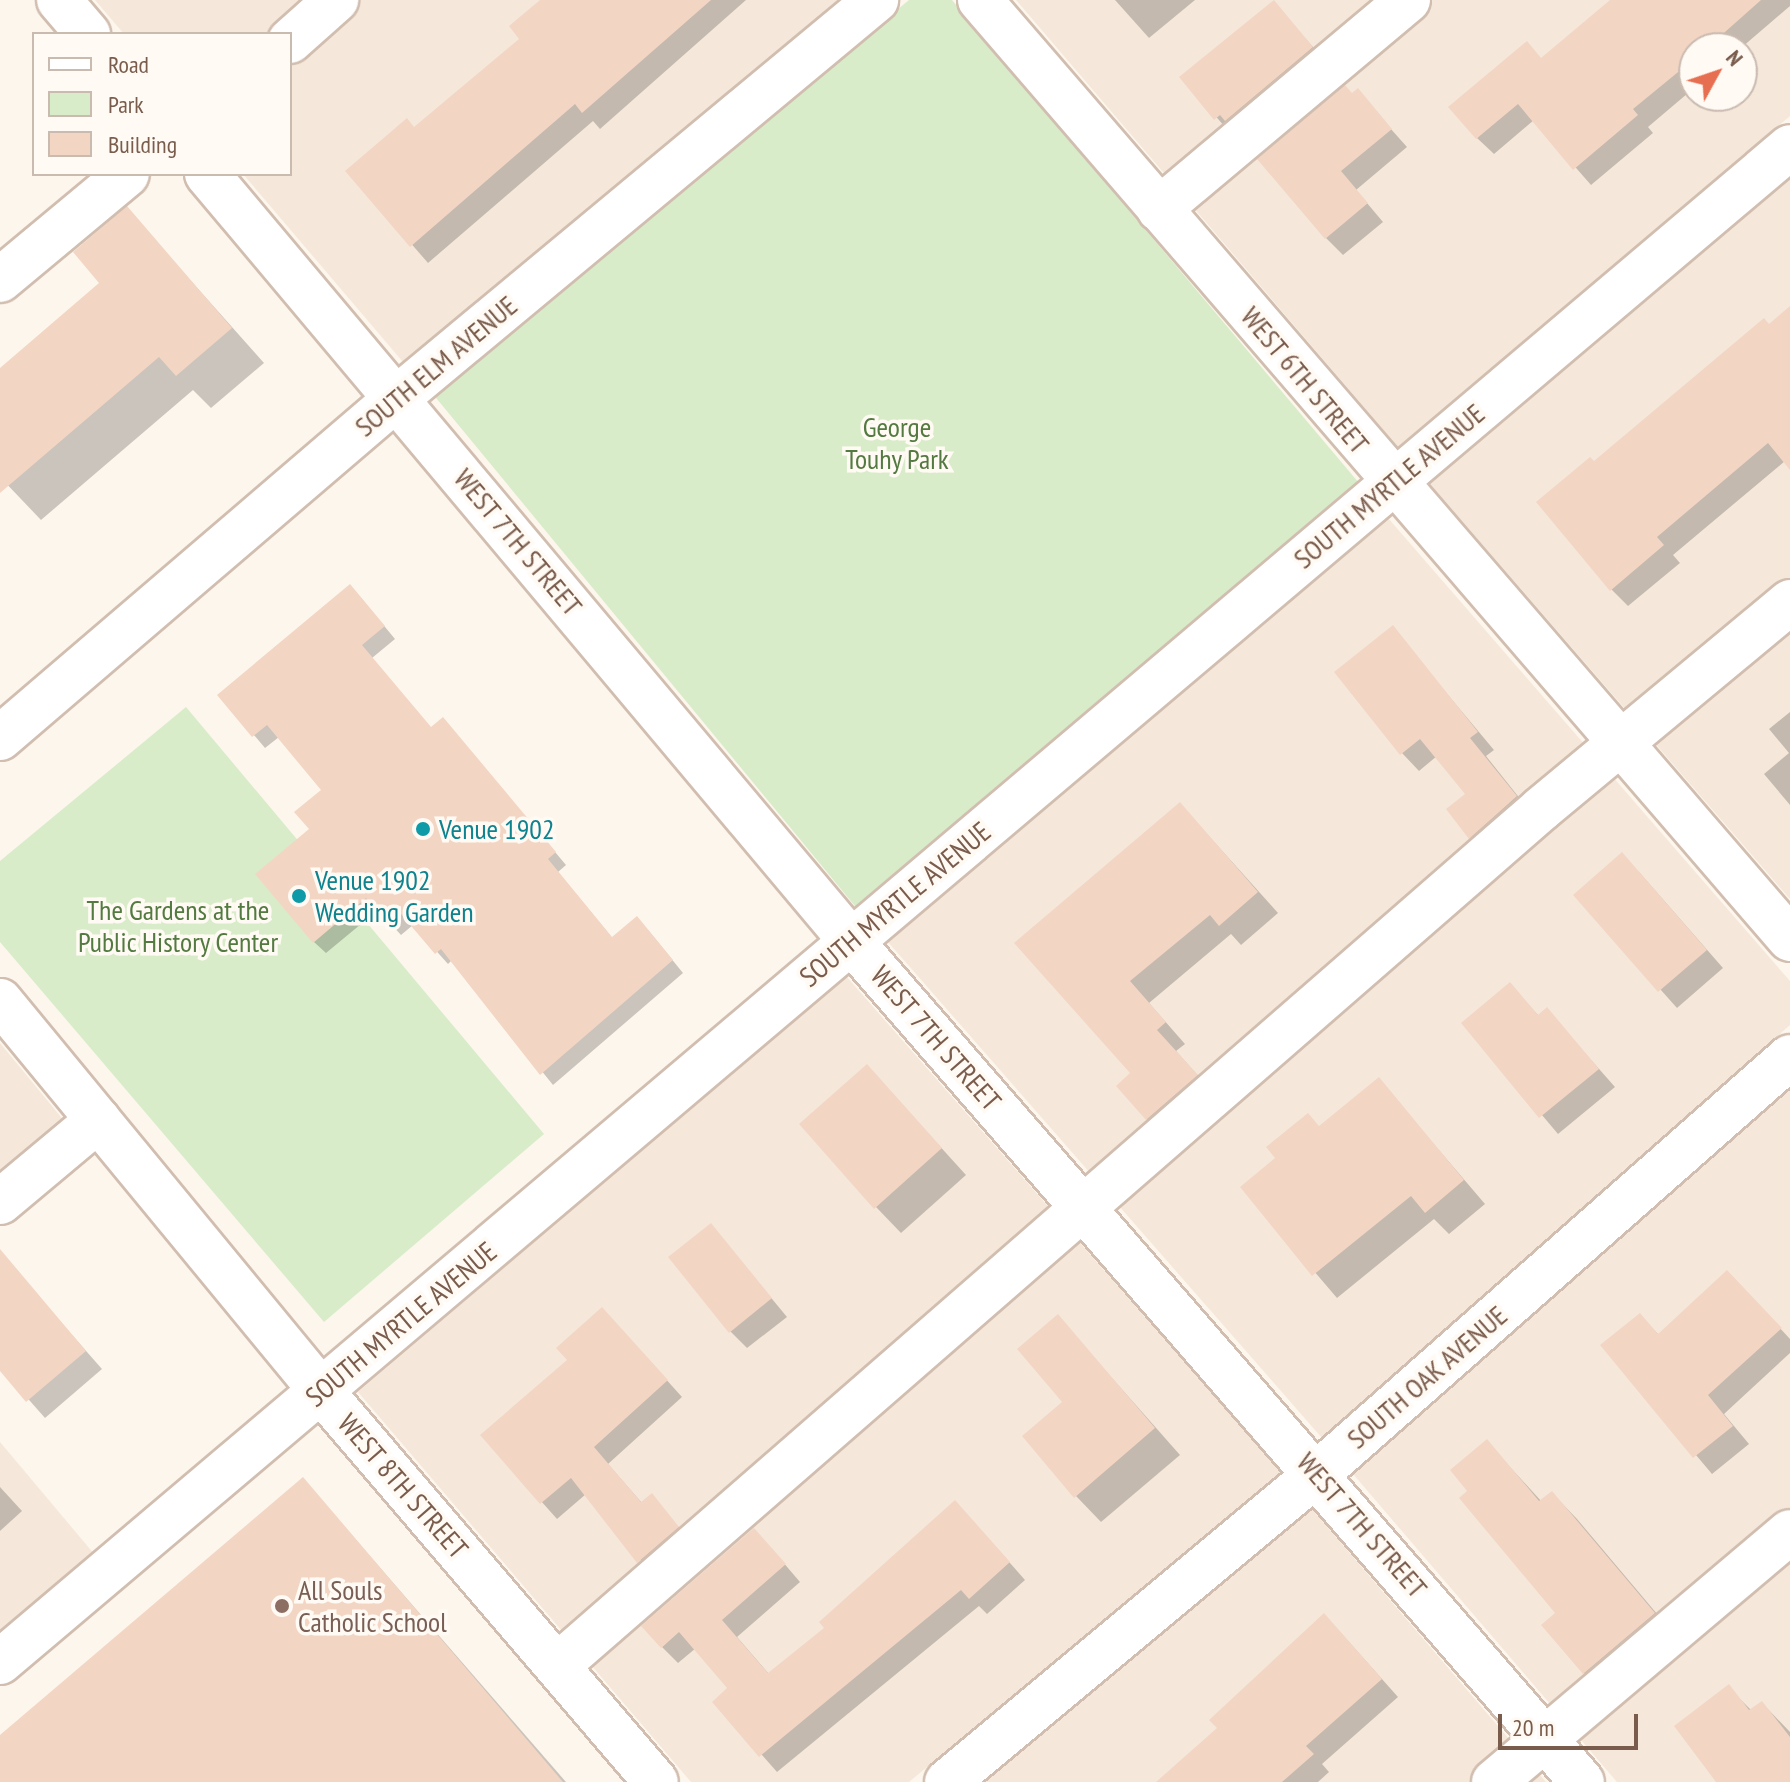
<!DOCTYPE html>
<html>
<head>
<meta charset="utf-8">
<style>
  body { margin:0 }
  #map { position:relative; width:1790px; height:1782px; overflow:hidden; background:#fdf6ec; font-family:"PT Sans Narrow",sans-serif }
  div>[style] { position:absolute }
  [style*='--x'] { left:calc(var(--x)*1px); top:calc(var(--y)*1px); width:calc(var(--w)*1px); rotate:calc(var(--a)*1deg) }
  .residential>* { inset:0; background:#f5e8da }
  .green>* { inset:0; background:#d8ecc9 }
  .shadow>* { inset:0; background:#0003 }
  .building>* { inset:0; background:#f3d5c3 }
  .roads { filter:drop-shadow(2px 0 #d1beb0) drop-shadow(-2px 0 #d1beb0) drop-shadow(0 2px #d1beb0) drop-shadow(0 -2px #d1beb0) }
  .minor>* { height:44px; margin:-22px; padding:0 22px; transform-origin:22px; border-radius:22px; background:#fff }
  .dots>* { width:22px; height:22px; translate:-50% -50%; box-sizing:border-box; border:4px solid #fffaf3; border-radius:50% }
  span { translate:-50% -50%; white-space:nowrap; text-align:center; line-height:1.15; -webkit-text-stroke:7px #fffaf3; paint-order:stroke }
  .street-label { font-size:28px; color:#7a5c4d }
  .park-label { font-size:28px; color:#537a41 }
  .culture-label { font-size:28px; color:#0d838f }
  .left { translate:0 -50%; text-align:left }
  .education-label { font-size:28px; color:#785e54 }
  .legend { position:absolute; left:32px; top:32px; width:260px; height:144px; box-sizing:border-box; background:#fffaf3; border:2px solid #cabbb1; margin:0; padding:10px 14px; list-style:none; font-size:24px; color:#7a5c4d }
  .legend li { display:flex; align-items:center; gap:16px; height:40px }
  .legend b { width:40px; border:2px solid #cabbb1 }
  .north { position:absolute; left:1678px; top:32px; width:80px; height:80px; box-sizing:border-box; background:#fffaf3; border:2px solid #cabbb1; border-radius:50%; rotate:50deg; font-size:22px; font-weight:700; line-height:32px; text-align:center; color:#7a5c4d }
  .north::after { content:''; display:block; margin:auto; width:28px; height:36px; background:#e76f51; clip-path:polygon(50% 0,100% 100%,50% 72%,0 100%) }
  .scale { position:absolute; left:1498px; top:1714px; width:140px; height:36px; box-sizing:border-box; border:4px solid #7a5c4d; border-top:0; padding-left:10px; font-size:24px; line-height:28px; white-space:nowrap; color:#7a5c4d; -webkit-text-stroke:6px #fffaf3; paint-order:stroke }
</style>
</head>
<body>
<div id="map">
  <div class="residential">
    <i style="clip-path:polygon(95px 0,839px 0,403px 362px,243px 174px,290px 174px,290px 34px,124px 34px)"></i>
    <i style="clip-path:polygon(evenodd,1016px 0,1790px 0,1790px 116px,1398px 447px,1016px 0,1694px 48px,1742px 48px,1742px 96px,1694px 96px,1694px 48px)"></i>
    <i style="clip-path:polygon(1790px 178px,1790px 899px,1429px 483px)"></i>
    <i style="clip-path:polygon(1388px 518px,1790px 981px,1790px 1025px,1322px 1438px,888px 942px)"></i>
    <i style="clip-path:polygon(846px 976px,1281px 1472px,909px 1782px,691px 1782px,358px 1392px)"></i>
    <i style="clip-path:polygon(0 1043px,84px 1145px,0 1216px)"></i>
    <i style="clip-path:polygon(1790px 1089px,1790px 1782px,1617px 1782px,1353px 1474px)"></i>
    <i style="clip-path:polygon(0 1442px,95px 1555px,0 1637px)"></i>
    <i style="clip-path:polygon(1312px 1509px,1546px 1782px,984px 1782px)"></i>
  </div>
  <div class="green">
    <i style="clip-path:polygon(909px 0,952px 0,1359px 483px,859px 911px,432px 393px)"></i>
    <i style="clip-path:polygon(186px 707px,544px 1134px,324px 1322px,0 942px,0 861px)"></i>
  </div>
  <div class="shadow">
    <i style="clip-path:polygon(543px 0,746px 0,600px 129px,593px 121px,428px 263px,348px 171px,415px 129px,522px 39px)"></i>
    <i style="clip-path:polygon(1115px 0,1195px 0,1149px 38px)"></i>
    <i style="clip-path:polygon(1613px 0,1790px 0,1790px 6px,1741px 48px,1694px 48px,1694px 88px,1648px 127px,1653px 133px,1591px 185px,1534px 120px,1494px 154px,1477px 138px,1542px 59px)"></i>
    <i style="clip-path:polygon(1273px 2px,1329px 65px,1233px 136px,1182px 78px)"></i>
    <i style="clip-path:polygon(1357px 91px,1407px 147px,1356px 190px,1383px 222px,1343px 255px,1326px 238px,1352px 95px)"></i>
    <i style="clip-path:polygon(127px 209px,264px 363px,211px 408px,193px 390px,41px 520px,0 477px,0 370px,102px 283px)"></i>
    <i style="clip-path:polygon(1790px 308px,1790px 467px,1785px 461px,1673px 555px,1680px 563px,1628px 606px,1611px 589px,1594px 463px)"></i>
    <i style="clip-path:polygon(361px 598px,395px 639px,372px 658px,432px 729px,454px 732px,566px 865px,558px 872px,613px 939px,648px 930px,683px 973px,553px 1085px,452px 960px,448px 964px,413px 925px,401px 935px,378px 910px,326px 953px,314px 942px,312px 829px,323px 790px,279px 737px,265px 748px,220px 695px)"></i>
    <i style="clip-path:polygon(1392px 628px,1494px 750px,1486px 756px,1533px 815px,1488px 854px,1471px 837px,1467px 794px,1437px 756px,1419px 771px,1402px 753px)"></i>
    <i style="clip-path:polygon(1790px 712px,1790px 805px,1764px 774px,1789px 753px,1769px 729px)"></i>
    <i style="clip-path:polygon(1180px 804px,1278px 913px,1241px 945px,1231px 934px,1149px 1003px,1185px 1044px,1176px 1051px,1217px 1097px,1168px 1139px,1147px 1119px,1133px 1074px,1017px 943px)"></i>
    <i style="clip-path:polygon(1639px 872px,1723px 968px,1677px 1008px,1576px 895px)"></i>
    <i style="clip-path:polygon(1510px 985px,1539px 1016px,1547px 1010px,1615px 1087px,1558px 1134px,1464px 1023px)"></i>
    <i style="clip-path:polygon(867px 1066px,966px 1175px,901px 1233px,876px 1207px)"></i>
    <i style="clip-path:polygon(1379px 1080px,1485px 1204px,1449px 1234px,1434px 1219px,1337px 1298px,1242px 1187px)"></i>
    <i style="clip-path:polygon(711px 1225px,787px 1317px,747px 1348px,730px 1331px)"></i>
    <i style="clip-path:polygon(13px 1268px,102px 1369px,45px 1418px,0 1367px,0 1279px)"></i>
    <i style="clip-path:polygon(1744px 1289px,1790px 1339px,1790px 1353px,1724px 1414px,1749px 1444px,1712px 1474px,1603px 1345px,1640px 1315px,1659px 1335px)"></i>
    <i style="clip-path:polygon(1058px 1317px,1180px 1455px,1101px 1522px,1076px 1496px)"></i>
    <i style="clip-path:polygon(618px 1326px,682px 1397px,608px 1464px,642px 1503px,652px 1496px,693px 1544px,655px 1577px,586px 1494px,557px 1519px,482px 1435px)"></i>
    <i style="clip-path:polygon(1487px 1442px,1542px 1502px,1552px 1493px,1577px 1519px,1679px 1640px,1610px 1699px,1584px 1673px,1558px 1613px,1470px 1491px)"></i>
    <i style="clip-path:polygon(303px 1479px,566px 1782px,0 1782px,0 1738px)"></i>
    <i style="clip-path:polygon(0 1487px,22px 1511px,0 1531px)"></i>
    <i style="clip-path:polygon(971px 1519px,1025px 1580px,987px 1614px,979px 1606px,777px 1772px,715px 1702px,730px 1688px,696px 1648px,678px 1663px,662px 1647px,770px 1547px,800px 1582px,737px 1637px,769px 1674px)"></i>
    <i style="clip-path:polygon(1341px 1633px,1398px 1697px,1322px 1764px,1329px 1772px,1318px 1782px,1159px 1782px)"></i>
    <i style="clip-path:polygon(1728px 1687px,1752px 1711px,1762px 1703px,1790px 1732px,1790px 1782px,1719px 1782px)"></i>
  </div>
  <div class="building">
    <i style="clip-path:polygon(540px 0,711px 0,582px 113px,575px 104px,410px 247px,345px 171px,407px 118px,414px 127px,519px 39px,509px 26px)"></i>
    <i style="clip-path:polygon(1274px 0,1313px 47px,1225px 121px,1220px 115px,1214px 120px,1179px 77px)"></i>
    <i style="clip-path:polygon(1610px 0,1761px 0,1707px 48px,1694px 48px,1694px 59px,1633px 109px,1638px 115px,1573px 170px,1518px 104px,1476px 139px,1448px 107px,1527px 41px,1541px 58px)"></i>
    <i style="clip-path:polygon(1345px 85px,1352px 93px,1358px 88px,1392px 129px,1341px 171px,1368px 203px,1325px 239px,1257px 159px)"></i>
    <i style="clip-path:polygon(127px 206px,232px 328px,176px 376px,159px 357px,0 493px,0 368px,99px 283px,73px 252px)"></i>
    <i style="clip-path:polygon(1790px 306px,1790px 470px,1768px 443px,1657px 537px,1664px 545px,1610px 591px,1536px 502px,1590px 457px,1594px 461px,1764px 318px,1769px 324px)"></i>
    <i style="clip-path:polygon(350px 584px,385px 626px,362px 645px,431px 727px,443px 717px,556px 852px,548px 859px,612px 937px,637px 916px,673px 960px,540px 1075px,441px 949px,435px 954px,401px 914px,388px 925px,366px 898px,313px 943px,255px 874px,309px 829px,294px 812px,321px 790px,267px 725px,252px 737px,217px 695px)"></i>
    <i style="clip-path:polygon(1393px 625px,1478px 732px,1470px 738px,1517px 796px,1469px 839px,1446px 809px,1465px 794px,1420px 739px,1400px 755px,1334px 672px)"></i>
    <i style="clip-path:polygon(1180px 802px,1258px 892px,1219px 926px,1210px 915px,1130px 981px,1166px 1022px,1157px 1030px,1198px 1075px,1146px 1120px,1116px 1086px,1130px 1073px,1014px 943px)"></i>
    <i style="clip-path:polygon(1622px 852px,1707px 950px,1658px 992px,1573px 895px)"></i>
    <i style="clip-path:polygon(1510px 982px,1538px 1015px,1547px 1007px,1599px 1069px,1539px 1118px,1461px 1023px)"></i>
    <i style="clip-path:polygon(867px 1064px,942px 1148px,874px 1209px,799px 1124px)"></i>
    <i style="clip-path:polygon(1379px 1077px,1464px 1180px,1425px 1213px,1411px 1196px,1312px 1276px,1240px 1187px,1275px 1158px,1266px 1147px,1308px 1113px,1319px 1126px)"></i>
    <i style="clip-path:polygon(711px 1223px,772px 1298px,729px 1333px,668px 1257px)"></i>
    <i style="clip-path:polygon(0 1249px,86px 1351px,26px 1402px,0 1371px)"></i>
    <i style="clip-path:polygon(1727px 1270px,1782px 1328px,1708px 1395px,1733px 1426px,1693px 1458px,1600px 1345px,1640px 1313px,1658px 1334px)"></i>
    <i style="clip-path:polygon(602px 1307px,668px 1380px,594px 1447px,641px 1502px,652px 1493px,679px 1527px,637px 1563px,571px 1478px,540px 1504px,480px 1435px,567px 1360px,556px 1348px)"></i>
    <i style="clip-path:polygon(1058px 1314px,1155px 1428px,1074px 1498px,1022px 1436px,1062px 1402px,1017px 1349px)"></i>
    <i style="clip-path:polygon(1487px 1439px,1539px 1501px,1552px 1491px,1655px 1613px,1583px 1674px,1541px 1625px,1555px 1613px,1459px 1498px,1467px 1491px,1450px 1470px)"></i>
    <i style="clip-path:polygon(303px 1477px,563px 1782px,0 1782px,0 1735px)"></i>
    <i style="clip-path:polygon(955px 1500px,1010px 1562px,969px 1599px,961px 1590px,759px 1757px,712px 1702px,727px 1688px,679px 1632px,661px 1648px,641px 1626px,754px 1528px,786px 1564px,722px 1620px,768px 1673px,824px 1628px,819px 1622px)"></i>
    <i style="clip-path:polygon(1324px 1613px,1382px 1679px,1306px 1746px,1314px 1754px,1282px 1782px,1156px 1782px,1217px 1728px,1209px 1720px)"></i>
    <i style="clip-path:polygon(1729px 1684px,1749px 1710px,1762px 1701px,1790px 1737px,1790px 1782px,1716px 1782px,1674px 1726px)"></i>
  </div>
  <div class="roads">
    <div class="minor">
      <i style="--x:59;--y:0;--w:45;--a:49.5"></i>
      <i style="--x:980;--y:0;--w:1240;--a:49.22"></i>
      <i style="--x:290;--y:41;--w:62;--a:-41.7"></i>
      <i style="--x:207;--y:174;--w:1002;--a:49.98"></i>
      <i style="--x:851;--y:941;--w:1114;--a:49"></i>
      <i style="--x:1159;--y:209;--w:325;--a:-40"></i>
      <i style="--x:0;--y:280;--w:165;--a:-39.8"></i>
      <i style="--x:0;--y:738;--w:523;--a:-40.58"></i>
      <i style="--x:397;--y:398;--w:623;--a:-39.72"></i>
      <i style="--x:0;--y:1001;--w:507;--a:50.53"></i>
      <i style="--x:322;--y:1392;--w:513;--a:49.42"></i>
      <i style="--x:0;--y:1202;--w:128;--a:-39.9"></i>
      <i style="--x:0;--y:1662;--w:2345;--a:-40.24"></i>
      <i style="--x:557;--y:1666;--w:1305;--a:-41.05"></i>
      <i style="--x:1541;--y:809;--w:324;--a:-39.7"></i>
      <i style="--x:947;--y:1782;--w:483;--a:-39.8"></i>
      <i style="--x:1318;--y:1473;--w:629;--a:-41.39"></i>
      <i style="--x:1494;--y:1782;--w:387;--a:-40.2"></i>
    </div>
  </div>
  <div class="dots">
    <i style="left:423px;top:829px;background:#0f9aa8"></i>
    <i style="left:299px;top:896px;background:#0f9aa8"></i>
    <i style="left:282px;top:1606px;background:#8d6e63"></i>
  </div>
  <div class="street-label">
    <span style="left:436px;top:366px;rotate:-40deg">SOUTH ELM AVENUE</span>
    <span style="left:1305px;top:380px;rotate:50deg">WEST 6TH STREET</span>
    <span style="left:1389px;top:486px;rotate:-40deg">SOUTH MYRTLE AVENUE</span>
    <span style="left:518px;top:542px;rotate:50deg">WEST 7TH STREET</span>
    <span style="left:895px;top:904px;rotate:-40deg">SOUTH MYRTLE AVENUE</span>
    <span style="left:936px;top:1038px;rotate:49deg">WEST 7TH STREET</span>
    <span style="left:401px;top:1324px;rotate:-40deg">SOUTH MYRTLE AVENUE</span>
    <span style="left:1427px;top:1377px;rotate:-41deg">SOUTH OAK AVENUE</span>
    <span style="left:403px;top:1486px;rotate:49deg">WEST 8TH STREET</span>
    <span style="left:1362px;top:1525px;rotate:49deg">WEST 7TH STREET</span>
  </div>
  <div class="park-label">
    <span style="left:897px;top:443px">George<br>Touhy Park</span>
    <span style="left:178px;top:926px">The Gardens at the<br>Public History Center</span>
  </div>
  <div class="culture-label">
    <span class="left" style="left:439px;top:829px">Venue 1902</span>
    <span class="left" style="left:315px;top:896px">Venue 1902<br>Wedding Garden</span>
  </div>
  <div class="education-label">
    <span class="left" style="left:298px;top:1606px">All Souls<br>Catholic School</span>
  </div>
  <ul class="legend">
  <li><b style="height:10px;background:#fff"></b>Road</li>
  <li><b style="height:22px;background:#d8ecc9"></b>Park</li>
  <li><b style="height:22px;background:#f3d5c3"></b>Building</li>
  </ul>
  <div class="north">N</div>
  <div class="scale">20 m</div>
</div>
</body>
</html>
